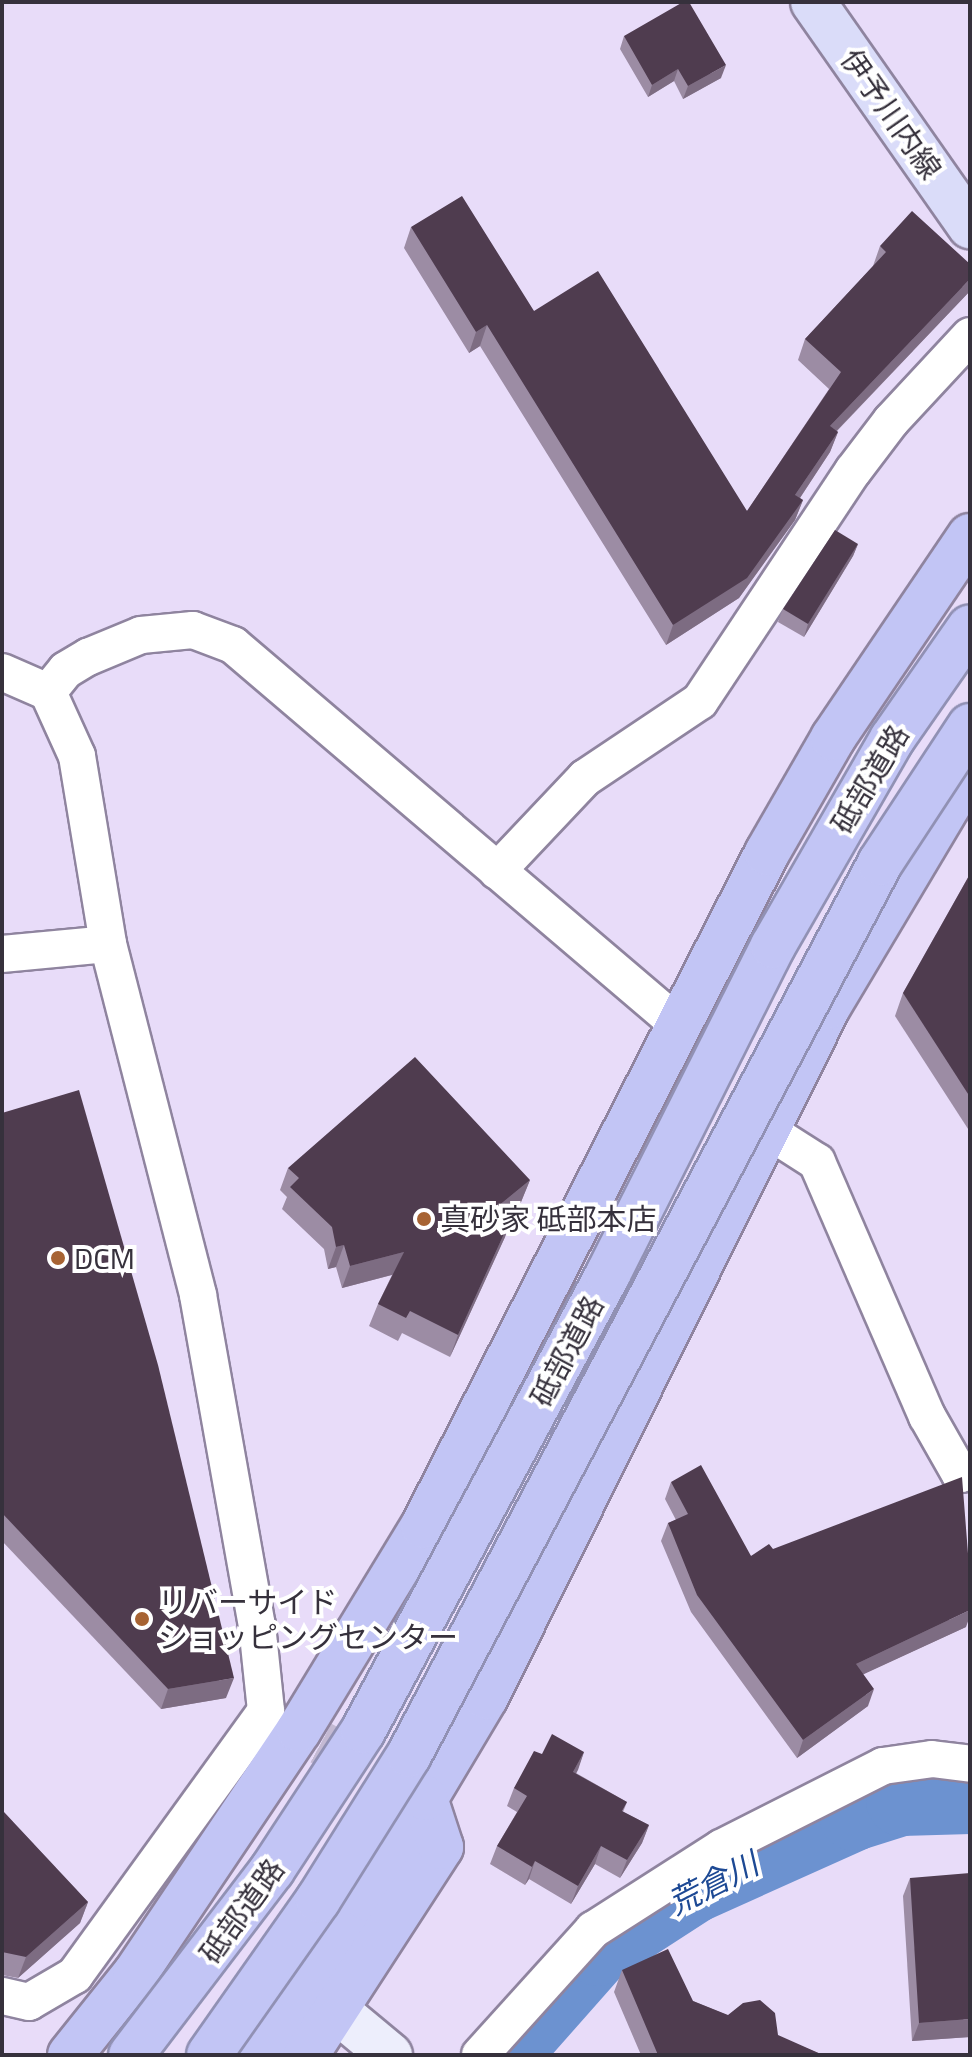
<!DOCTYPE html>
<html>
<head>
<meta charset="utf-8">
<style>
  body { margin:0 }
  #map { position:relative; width:972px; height:2057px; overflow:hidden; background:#e8dcf9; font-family:"Titillium Web","Noto Sans JP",sans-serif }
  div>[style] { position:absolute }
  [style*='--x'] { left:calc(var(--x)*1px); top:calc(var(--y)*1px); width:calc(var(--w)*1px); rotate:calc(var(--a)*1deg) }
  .river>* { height:70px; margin:-35px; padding:0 35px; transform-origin:35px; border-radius:35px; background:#6c92d0 }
  .highway-tunnel>* { height:44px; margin-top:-22px; transform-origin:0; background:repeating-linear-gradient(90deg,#c4bad3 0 44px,transparent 0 66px) }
  .roads { filter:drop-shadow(2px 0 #8f849f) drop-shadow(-2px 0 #8f849f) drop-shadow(0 2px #8f849f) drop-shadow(0 -2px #8f849f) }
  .street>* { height:36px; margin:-18px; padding:0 18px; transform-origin:18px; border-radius:18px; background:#fff }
  .secondary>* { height:44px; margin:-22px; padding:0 22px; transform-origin:22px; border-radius:22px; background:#edeefc }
  .primary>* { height:44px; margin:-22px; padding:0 22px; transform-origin:22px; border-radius:22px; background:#dadcf9 }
  .highway>* { height:44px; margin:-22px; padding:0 22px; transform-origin:22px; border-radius:22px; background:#c2c5f5 }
  .bridges { filter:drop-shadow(2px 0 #9191b4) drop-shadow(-2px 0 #9191b4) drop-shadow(0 2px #9191b4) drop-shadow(0 -2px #9191b4) }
  .highway-bridge>* { height:44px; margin:-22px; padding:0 22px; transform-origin:22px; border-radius:22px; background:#c2c5f5 }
  .wall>* { inset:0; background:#9c8ca4 }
  .shaded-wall>* { inset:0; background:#7d6c82 }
  .building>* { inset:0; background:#4f3c4f }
  .dots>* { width:22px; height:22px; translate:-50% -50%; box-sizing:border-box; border:4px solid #fff; border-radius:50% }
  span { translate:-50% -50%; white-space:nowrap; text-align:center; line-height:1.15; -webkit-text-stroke:8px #fff; paint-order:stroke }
  .street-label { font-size:30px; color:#36313c }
  .poi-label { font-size:30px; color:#36313c }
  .left { translate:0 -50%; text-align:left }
  .water-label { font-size:32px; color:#1d4994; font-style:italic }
  .frame { position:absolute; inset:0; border:4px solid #36313c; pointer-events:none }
</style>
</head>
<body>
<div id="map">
  <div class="river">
    <i style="--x:505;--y:2055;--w:139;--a:-48.5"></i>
    <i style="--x:597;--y:1951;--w:116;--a:-33"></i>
    <i style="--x:694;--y:1888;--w:175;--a:-24.2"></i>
    <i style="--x:854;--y:1816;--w:49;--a:-17.7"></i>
    <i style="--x:901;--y:1801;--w:69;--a:-1.7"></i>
  </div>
  <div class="highway-tunnel">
    <i style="--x:321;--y:1743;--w:105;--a:28.5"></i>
  </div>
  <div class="roads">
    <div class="street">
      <i style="--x:2;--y:672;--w:50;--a:23.5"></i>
      <i style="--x:48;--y:692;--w:70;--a:65.6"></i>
      <i style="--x:77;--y:756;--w:191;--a:80.6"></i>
      <i style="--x:108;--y:944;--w:362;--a:75.6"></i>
      <i style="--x:198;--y:1295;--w:335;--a:79.9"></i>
      <i style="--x:257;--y:1625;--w:86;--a:84"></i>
      <i style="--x:266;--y:1711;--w:326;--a:125.9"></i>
      <i style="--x:75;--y:1975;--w:53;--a:149.6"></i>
      <i style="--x:29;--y:2002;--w:28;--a:-167"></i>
      <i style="--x:48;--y:692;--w:28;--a:-51"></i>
      <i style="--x:66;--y:670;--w:26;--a:-31"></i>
      <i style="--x:88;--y:657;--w:57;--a:-22.5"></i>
      <i style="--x:141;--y:635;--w:52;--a:-5.5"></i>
      <i style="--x:193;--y:630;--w:43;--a:20.6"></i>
      <i style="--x:233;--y:645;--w:587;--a:40.44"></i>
      <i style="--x:497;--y:871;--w:128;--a:-46.6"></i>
      <i style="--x:585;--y:778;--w:138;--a:-33.8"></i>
      <i style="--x:700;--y:701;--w:276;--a:-56.4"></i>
      <i style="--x:853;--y:471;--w:63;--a:-52.8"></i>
      <i style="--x:891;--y:421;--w:116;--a:-47.1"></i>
      <i style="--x:2;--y:954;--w:106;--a:-5.4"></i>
      <i style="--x:767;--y:1130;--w:59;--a:32.6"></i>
      <i style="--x:817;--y:1162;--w:277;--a:66.6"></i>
      <i style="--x:927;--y:1416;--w:67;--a:60.4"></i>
      <i style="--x:960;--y:1474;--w:10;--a:-17"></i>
      <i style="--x:480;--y:2055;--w:169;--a:-47.9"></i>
      <i style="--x:593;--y:1930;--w:152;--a:-32.6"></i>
      <i style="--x:721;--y:1848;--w:182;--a:-26.8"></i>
      <i style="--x:883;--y:1766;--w:49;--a:-8.1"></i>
      <i style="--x:932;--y:1759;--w:38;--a:7"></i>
    </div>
    <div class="secondary">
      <i style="--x:337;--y:2011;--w:69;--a:39.7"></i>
    </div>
    <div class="primary">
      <i style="--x:813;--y:2;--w:274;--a:55"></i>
    </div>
    <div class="highway">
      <i style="--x:70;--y:2055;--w:104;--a:-51.3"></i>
      <i style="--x:135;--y:1974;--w:294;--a:-56.1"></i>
      <i style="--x:299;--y:1730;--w:239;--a:-58.7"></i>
      <i style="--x:423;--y:1526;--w:756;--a:-62.93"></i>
      <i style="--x:767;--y:853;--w:133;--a:-60.1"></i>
      <i style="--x:833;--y:738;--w:244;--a:-55.9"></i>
      <i style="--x:260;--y:2055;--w:189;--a:-56"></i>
      <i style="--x:366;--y:1898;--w:234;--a:-59.2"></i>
      <i style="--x:486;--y:1697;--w:770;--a:-63.63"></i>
      <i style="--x:828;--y:1007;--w:277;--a:-59.2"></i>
      <i style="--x:306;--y:2055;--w:248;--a:-57"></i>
      <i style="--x:441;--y:1847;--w:52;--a:-108.1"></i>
      <i style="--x:425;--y:1798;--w:13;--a:-157"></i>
    </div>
  </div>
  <div class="bridges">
    <div class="highway-bridge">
      <i style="--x:131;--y:2055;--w:233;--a:-52.7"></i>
      <i style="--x:272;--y:1870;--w:166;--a:-56.8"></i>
      <i style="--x:363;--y:1731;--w:519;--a:-61.8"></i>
      <i style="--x:608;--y:1274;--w:367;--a:-63.3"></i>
      <i style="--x:773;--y:946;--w:239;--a:-60.1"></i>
      <i style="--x:892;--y:739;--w:136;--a:-55.1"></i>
      <i style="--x:209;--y:2055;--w:189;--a:-54.9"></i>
      <i style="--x:318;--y:1900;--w:171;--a:-57.9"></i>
      <i style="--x:409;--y:1755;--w:1009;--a:-62.16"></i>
      <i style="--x:880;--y:863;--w:164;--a:-56.7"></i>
    </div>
  </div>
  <div class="wall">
    <i style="clip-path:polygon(624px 36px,721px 78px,683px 99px,674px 81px,648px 97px,620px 49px)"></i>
    <i style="clip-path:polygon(411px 227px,534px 311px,747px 511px,829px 389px,798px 360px,805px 339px,873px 266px,880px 246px,970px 291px,837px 431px,838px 432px,830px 452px,800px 498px,803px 500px,795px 520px,739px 598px,666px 645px,480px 346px,469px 353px,404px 248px)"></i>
    <i style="clip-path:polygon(858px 544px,853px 556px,804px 637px,778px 622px,783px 609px)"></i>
    <i style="clip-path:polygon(970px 874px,970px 1132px,895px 1016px,903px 993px)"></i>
    <i style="clip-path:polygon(2px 1113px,226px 1698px,161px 1709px,2px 1541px)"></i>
    <i style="clip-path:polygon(288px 1168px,530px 1180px,521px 1202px,509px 1213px,505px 1237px,450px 1357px,402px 1333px,398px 1341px,369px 1326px,378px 1304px,392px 1275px,342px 1288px,336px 1267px,328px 1269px,324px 1249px,282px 1209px,287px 1197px,280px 1190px)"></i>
    <i style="clip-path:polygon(671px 1482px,751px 1556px,773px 1549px,966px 1627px,863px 1674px,868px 1706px,797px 1758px,691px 1612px,661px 1541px,668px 1523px,676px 1520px,665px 1499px)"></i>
    <i style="clip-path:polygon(584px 1752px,576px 1773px,627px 1802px,623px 1812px,649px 1825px,642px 1843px,620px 1878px,595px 1864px,571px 1904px,529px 1879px,525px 1885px,490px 1864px,497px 1846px,517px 1812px,507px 1806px,514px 1788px,542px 1754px)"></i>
    <i style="clip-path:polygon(2px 1810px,88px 1902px,80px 1923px,18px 1978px,2px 1975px)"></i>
    <i style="clip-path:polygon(910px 1878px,970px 2037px,912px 2041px,903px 1896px)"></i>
    <i style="clip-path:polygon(622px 1970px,693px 2001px,823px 2055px,641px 2055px,614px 1992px)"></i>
  </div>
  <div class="shaded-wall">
    <i style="clip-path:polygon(726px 65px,721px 78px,683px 99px,688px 86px)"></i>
    <i style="clip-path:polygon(678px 69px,674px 81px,648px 97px,652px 85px)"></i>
    <i style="clip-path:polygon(970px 279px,970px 291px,822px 446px,830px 426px)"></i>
    <i style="clip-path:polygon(487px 325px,480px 346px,469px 353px,476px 332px)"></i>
    <i style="clip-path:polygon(838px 432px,830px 452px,788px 516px,795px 495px)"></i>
    <i style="clip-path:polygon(803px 500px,795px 520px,739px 598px,666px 645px,673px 625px)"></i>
    <i style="clip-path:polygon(858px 544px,853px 556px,804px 637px,808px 624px)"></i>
    <i style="clip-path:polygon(530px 1180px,521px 1202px,489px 1230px,497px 1207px)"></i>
    <i style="clip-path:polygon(513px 1214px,505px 1237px,450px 1357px,458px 1335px)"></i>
    <i style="clip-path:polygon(344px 1245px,336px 1267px,328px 1269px,336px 1247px)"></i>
    <i style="clip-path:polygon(404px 1252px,395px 1274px,342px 1288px,350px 1266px)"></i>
    <i style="clip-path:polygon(970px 1610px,970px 1616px,966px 1627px,849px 1681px,856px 1664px)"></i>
    <i style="clip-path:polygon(234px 1678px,226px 1698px,161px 1709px,168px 1689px)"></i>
    <i style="clip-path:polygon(874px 1689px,868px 1706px,797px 1758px,803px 1740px)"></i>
    <i style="clip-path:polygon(584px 1752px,578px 1770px,567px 1790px,573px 1772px)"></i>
    <i style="clip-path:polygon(649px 1825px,642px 1843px,620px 1878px,627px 1860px)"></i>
    <i style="clip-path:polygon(601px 1846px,595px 1864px,571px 1904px,578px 1886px)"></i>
    <i style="clip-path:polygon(535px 1861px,529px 1879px,525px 1885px,532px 1867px)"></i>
    <i style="clip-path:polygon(88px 1902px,80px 1923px,18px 1978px,26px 1957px)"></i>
    <i style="clip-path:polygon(970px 2019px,970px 2037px,912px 2041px,919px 2023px)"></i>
  </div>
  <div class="building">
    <i style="clip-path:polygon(683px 2px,689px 2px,726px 65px,688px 86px,678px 69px,652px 85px,624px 36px)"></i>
    <i style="clip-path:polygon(462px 196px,534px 311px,598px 271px,747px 511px,841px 372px,805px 339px,886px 252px,880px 246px,912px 211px,970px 264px,970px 279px,830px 426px,838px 432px,795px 495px,803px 500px,747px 578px,673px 625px,487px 325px,476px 332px,411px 227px)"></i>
    <i style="clip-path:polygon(835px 530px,858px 544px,808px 624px,783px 609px)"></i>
    <i style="clip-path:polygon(970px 874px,970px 1097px,903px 993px)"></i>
    <i style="clip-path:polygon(415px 1057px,530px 1180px,497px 1207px,513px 1214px,458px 1335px,410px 1311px,406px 1318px,378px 1304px,404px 1252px,350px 1266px,344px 1245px,336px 1247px,332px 1227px,290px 1187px,299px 1178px,288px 1168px)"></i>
    <i style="clip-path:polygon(79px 1090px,158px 1365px,234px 1678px,168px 1689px,2px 1513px,2px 1113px)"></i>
    <i style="clip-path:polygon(701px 1465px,751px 1556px,769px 1544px,773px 1549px,962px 1477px,970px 1579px,970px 1610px,856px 1664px,874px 1689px,803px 1740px,697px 1595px,668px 1523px,688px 1514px,671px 1482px)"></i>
    <i style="clip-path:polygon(552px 1734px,584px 1752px,573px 1772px,627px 1802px,622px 1811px,649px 1825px,627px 1860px,601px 1846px,578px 1886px,535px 1861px,532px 1867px,497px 1846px,527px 1796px,514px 1788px,534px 1751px,542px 1754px)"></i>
    <i style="clip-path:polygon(2px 1810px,88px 1902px,26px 1957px,2px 1952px)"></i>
    <i style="clip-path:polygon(970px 1873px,970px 2019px,919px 2023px,910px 1878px)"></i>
    <i style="clip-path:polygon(668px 1949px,693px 2001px,728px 2015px,743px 2003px,760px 2000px,775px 2013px,778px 2035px,823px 2055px,658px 2055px,622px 1970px)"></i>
  </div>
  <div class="dots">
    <i style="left:424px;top:1219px;background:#a76333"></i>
    <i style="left:58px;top:1258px;background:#a76333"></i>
    <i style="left:142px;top:1619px;background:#a76333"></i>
  </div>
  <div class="street-label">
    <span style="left:891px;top:114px;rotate:55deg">伊予川内線</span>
    <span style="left:870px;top:779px;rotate:-59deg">砥部道路</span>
    <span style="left:567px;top:1351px;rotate:-62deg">砥部道路</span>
    <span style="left:242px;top:1911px;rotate:-54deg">砥部道路</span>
  </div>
  <div class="poi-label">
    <span class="left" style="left:440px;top:1219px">真砂家 砥部本店</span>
    <span class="left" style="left:74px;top:1258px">DCM</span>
    <span class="left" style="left:158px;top:1619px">リバーサイド<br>ショッピングセンター</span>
  </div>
  <div class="water-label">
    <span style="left:713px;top:1883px;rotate:-27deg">荒倉川</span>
  </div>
  <div class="frame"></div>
</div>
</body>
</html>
